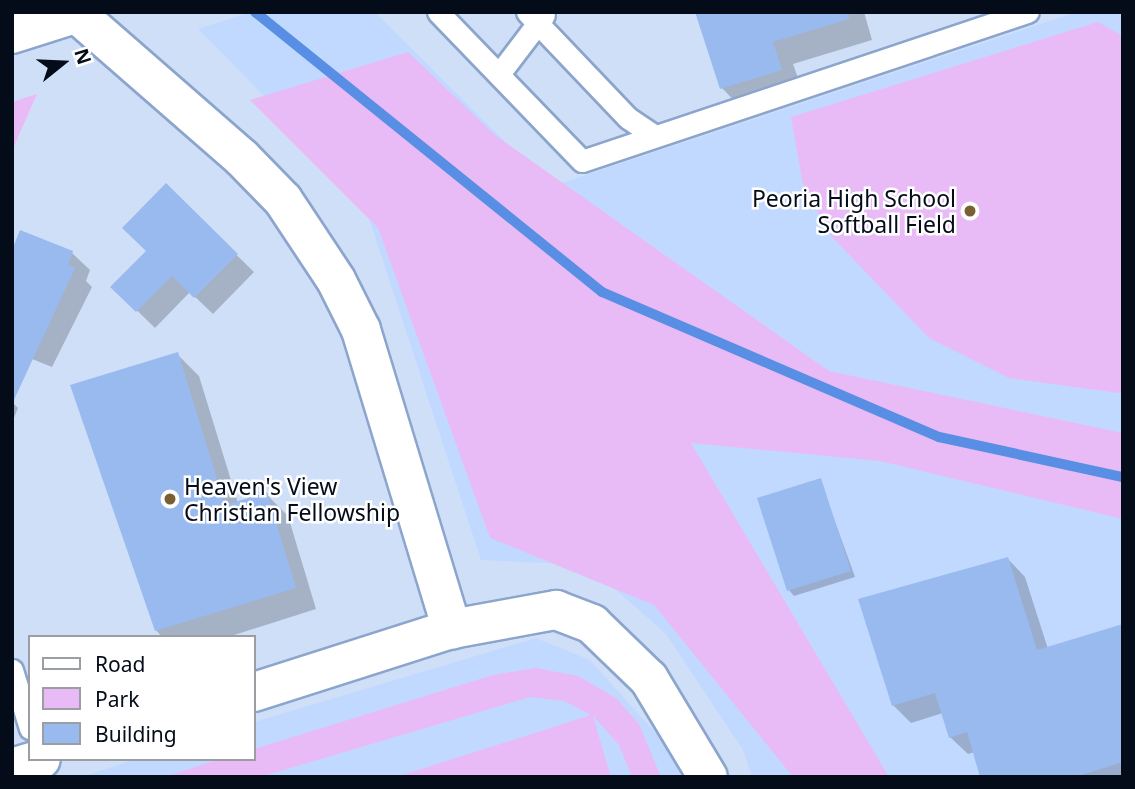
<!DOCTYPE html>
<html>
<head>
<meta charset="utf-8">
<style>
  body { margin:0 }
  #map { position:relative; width:1135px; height:789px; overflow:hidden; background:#cfdff8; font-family:"Noto Sans",sans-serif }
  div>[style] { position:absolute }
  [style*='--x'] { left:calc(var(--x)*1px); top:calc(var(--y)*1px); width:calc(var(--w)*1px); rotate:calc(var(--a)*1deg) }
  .built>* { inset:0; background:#c1d9ff }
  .green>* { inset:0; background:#e9bbf6 }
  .shadow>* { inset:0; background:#0003 }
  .stream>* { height:10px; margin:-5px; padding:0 5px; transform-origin:5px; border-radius:5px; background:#588ee3 }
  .building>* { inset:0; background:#98baef }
  .roads { filter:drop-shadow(2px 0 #8ca5cc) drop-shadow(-2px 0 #8ca5cc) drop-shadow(0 2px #8ca5cc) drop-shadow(0 -2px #8ca5cc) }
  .service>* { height:21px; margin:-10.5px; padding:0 10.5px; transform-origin:10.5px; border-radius:10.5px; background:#fff }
  .minor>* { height:38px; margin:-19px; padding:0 19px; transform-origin:19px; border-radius:19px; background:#fff }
  .secondary>* { height:38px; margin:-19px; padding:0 19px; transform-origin:19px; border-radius:19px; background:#fff }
  .dots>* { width:19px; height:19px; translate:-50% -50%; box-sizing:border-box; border:4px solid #fff; border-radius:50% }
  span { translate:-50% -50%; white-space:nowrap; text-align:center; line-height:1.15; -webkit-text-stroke:5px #fff; paint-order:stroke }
  .poi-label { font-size:23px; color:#050c19 }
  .right { translate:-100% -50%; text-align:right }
  .left { translate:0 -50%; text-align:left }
  .frame { position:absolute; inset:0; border:14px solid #050c19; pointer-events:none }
  .legend { position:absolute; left:28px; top:635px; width:228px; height:126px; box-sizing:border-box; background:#fff; border:2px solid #9b9ea3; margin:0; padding:9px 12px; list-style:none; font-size:21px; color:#050c19 }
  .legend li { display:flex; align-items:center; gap:14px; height:35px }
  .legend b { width:35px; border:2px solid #9b9ea3 }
  .north { position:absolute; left:28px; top:28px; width:70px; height:70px; -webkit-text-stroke:5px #fff; paint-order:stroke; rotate:72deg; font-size:19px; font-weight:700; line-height:28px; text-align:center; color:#050c19 }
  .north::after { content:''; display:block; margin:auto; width:24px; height:32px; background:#050c19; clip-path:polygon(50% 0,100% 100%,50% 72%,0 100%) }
</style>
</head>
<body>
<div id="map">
  <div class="built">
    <i style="clip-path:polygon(251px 12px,375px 12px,550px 187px,1077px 12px,1123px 12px,1123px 777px,752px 777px,743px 750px,666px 634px,588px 565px,481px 560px,361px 194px,198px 29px)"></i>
    <i style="clip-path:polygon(536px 638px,590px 660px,671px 750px,685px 777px,81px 777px,136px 759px,254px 759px,254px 722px)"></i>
  </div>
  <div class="green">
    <i style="clip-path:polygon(1098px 22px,1123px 36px,1123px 392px,1118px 393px,1009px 378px,929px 338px,832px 237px,803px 185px,791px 117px)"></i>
    <i style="clip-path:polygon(408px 52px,495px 135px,829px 371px,1123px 433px,1123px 519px,880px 461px,691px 443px,889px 777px,793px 777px,654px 605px,490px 538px,378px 228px,250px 100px)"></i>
    <i style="clip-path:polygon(37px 94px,12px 151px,12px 102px)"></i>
    <i style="clip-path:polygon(536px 668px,578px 676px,616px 698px,639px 724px,661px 777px,632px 777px,619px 745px,593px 716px,611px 777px,396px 777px,591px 715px,564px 701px,530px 697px,260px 777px,164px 777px,220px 759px,254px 759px,254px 749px,493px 675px)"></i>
  </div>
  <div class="shadow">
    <i style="clip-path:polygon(697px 12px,864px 12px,872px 40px,793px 64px,803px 92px,743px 110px,722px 88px)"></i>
    <i style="clip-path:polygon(166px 186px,254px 272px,213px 314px,190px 292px,155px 328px,113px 287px,148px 251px)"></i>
    <i style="clip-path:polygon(12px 244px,72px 253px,90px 270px,86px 281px,92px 287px,52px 367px,12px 351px)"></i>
    <i style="clip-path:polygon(177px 354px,199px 376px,238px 503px,266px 494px,288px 516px,316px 609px,228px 637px,162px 637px,156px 630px)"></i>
    <i style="clip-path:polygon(12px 402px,18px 408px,12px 423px)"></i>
    <i style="clip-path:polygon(820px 480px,855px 577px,794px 596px,789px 590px)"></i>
    <i style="clip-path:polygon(1008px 559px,1025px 577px,1048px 649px,1123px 626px,1123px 777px,982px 777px,975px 752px,968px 754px,950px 737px,943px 713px,911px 723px,893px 705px)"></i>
  </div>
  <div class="stream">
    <i style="--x:255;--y:12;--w:446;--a:38.9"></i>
    <i style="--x:602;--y:292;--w:367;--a:23.3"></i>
    <i style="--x:939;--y:437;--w:188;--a:12.3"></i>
  </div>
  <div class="building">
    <i style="clip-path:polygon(695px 12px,848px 12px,849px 19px,773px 42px,782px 70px,720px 89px)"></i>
    <i style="clip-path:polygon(166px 183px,238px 254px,194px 298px,172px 276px,136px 312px,110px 287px,146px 251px,122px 228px)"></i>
    <i style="clip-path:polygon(20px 230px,73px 251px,68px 265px,75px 268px,13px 402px,12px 250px)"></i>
    <i style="clip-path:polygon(178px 352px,225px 505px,267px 492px,296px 588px,155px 631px,70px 385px)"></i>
    <i style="clip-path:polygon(821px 478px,851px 571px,787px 591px,757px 498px)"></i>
    <i style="clip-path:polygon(1008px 557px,1037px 650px,1123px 624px,1123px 762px,1075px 777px,980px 777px,967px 732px,949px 738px,935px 693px,892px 706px,858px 599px)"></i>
  </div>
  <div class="roads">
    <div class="service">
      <i style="--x:438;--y:12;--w:207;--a:46"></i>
      <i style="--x:582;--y:161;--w:470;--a:-18.5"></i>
      <i style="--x:527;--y:12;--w:146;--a:46.4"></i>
      <i style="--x:628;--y:118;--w:30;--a:34"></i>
      <i style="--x:499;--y:74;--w:74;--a:-52.7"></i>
      <i style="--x:12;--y:670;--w:61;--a:72.8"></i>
    </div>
    <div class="minor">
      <i style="--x:77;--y:14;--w:219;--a:41.1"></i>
      <i style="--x:242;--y:158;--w:59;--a:45.7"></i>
      <i style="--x:283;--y:200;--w:96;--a:56.5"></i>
      <i style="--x:336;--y:280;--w:56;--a:63.4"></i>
      <i style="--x:361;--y:330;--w:313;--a:73.1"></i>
      <i style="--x:254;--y:692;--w:208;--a:-17.7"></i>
      <i style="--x:452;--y:629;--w:106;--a:-10.4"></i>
      <i style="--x:556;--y:610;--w:39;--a:21"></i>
      <i style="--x:592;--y:624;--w:79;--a:44"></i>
      <i style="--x:649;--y:679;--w:114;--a:59"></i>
      <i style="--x:12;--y:768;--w:30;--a:-17"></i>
    </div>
    <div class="secondary">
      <i style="--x:12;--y:34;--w:72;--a:-17.7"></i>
    </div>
  </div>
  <div class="dots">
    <i style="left:970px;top:211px;background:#7a5f32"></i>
    <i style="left:170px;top:499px;background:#7a5f32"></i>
  </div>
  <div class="poi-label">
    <span class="right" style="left:956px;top:211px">Peoria High School<br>Softball Field</span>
    <span class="left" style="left:184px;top:499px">Heaven's View<br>Christian Fellowship</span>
  </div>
  <div class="frame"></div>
  <ul class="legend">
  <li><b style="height:9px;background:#fff"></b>Road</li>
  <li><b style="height:19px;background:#e9bbf6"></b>Park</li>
  <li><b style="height:19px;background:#98baef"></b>Building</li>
  </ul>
  <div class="north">N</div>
</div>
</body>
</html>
